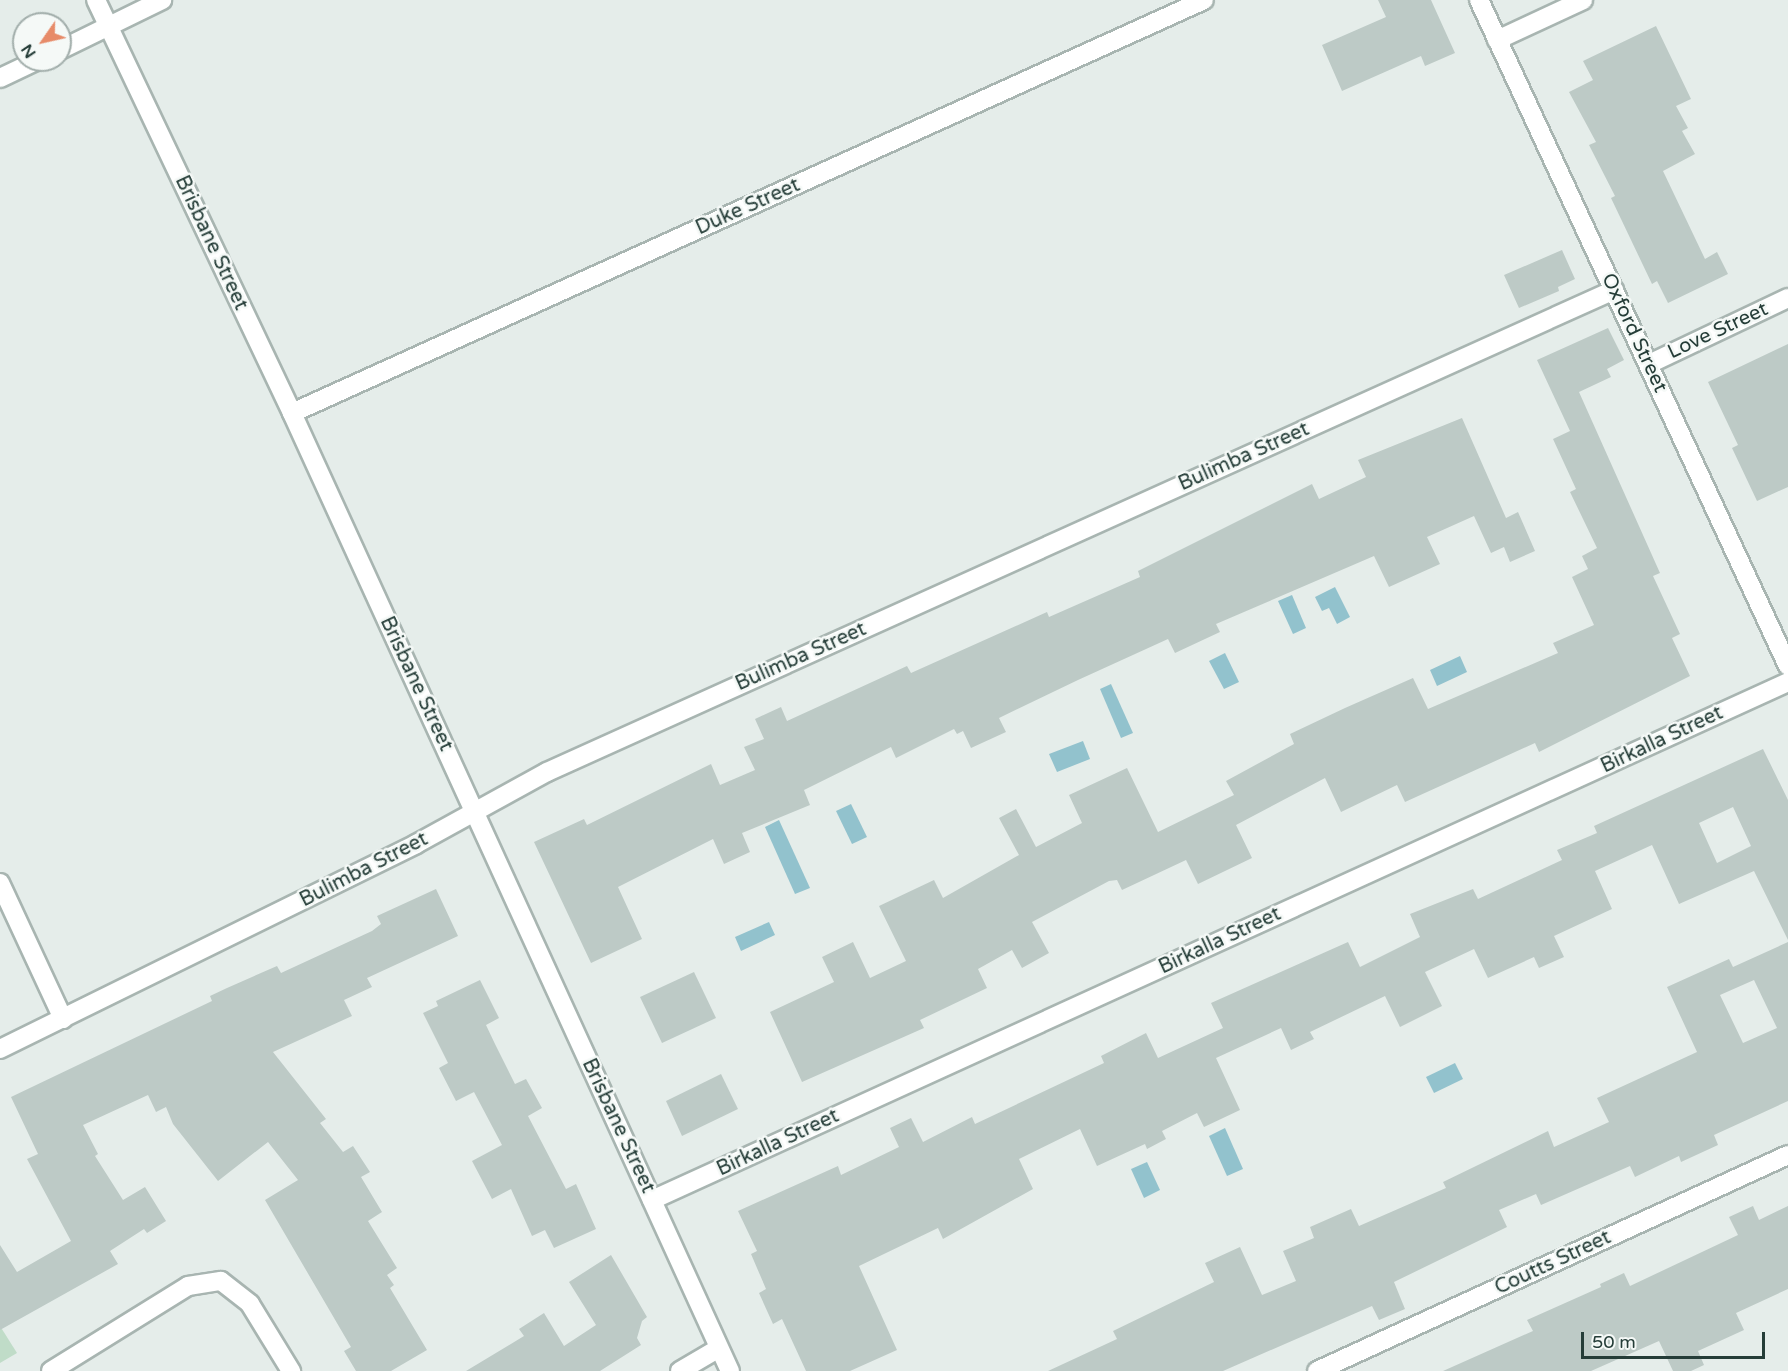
<!DOCTYPE html>
<html>
<head>
<meta charset="utf-8">
<style>
  body { margin:0 }
  #map { position:relative; width:1788px; height:1371px; overflow:hidden; background:#e5edea; font-family:"Varela Round",sans-serif }
  div>[style] { position:absolute }
  [style*='--x'] { left:calc(var(--x)*1px); top:calc(var(--y)*1px); width:calc(var(--w)*1px); rotate:calc(var(--a)*1deg) }
  .green>* { inset:0; background:#c0dcc8 }
  .water>* { inset:0; background:#92c2cd }
  .building>* { inset:0; background:#bdcac6 }
  .roads { filter:drop-shadow(2px 0 #a8b5b1) drop-shadow(-2px 0 #a8b5b1) drop-shadow(0 2px #a8b5b1) drop-shadow(0 -2px #a8b5b1) }
  .minor>* { height:18px; margin:-9px; padding:0 9px; transform-origin:9px; border-radius:9px; background:#fff }
  .tertiary>* { height:18px; margin:-9px; padding:0 9px; transform-origin:9px; border-radius:9px; background:#fff }
  span { translate:-50% -50%; white-space:nowrap; text-align:center; line-height:1.15; -webkit-text-stroke:5px #f5f9f7; paint-order:stroke }
  .street-label { font-size:20px; color:#253d38 }
  .north { position:absolute; left:12px; top:12px; width:60px; height:60px; box-sizing:border-box; background:#f5f9f7; border:2px solid #a2aeab; border-radius:50%; rotate:236deg; font-size:16px; font-weight:700; line-height:24px; text-align:center; color:#253d38 }
  .north::after { content:''; display:block; margin:auto; width:21px; height:27px; background:#e78b69; clip-path:polygon(50% 0,100% 100%,50% 72%,0 100%) }
  .scale { position:absolute; left:1581px; top:1332px; width:184px; height:27px; box-sizing:border-box; border:3px solid #253d38; border-top:0; padding-left:8px; font-size:18px; line-height:21px; white-space:nowrap; color:#253d38; -webkit-text-stroke:4px #f5f9f7; paint-order:stroke }
</style>
</head>
<body>
<div id="map">
  <div class="green">
    <i style="clip-path:polygon(0 1326px,17px 1353px,0 1363px)"></i>
  </div>
  <div class="water">
    <i style="clip-path:polygon(1335px 587px,1350px 617px,1337px 624px,1329px 608px,1322px 611px,1315px 597px)"></i>
    <i style="clip-path:polygon(1292px 595px,1306px 628px,1293px 634px,1278px 601px)"></i>
    <i style="clip-path:polygon(1225px 653px,1239px 682px,1224px 689px,1209px 661px)"></i>
    <i style="clip-path:polygon(1460px 656px,1467px 672px,1437px 686px,1430px 670px)"></i>
    <i style="clip-path:polygon(1111px 684px,1133px 733px,1121px 738px,1100px 689px)"></i>
    <i style="clip-path:polygon(1083px 741px,1090px 759px,1057px 772px,1049px 754px)"></i>
    <i style="clip-path:polygon(851px 804px,867px 837px,852px 844px,836px 811px)"></i>
    <i style="clip-path:polygon(779px 820px,810px 888px,795px 894px,765px 827px)"></i>
    <i style="clip-path:polygon(769px 922px,775px 935px,741px 951px,735px 937px)"></i>
    <i style="clip-path:polygon(1455px 1063px,1463px 1079px,1434px 1093px,1426px 1077px)"></i>
    <i style="clip-path:polygon(1225px 1128px,1243px 1169px,1227px 1176px,1209px 1136px)"></i>
    <i style="clip-path:polygon(1147px 1162px,1160px 1190px,1144px 1198px,1131px 1169px)"></i>
  </div>
  <div class="building">
    <i style="clip-path:polygon(1378px 0,1431px 0,1455px 53px,1425px 66px,1421px 56px,1342px 91px,1322px 45px,1386px 17px)"></i>
    <i style="clip-path:polygon(1656px 26px,1691px 99px,1676px 106px,1688px 128px,1682px 131px,1695px 154px,1663px 171px,1705px 259px,1717px 252px,1728px 274px,1668px 303px,1657px 281px,1652px 284px,1611px 198px,1615px 196px,1589px 145px,1596px 142px,1569px 92px,1593px 80px,1583px 61px)"></i>
    <i style="clip-path:polygon(1562px 250px,1575px 279px,1558px 287px,1559px 291px,1519px 308px,1504px 275px)"></i>
    <i style="clip-path:polygon(1608px 328px,1624px 360px,1607px 369px,1611px 377px,1579px 392px,1660px 573px,1653px 576px,1680px 634px,1672px 638px,1690px 676px,1539px 752px,1535px 743px,1405px 802px,1397px 785px,1341px 812px,1325px 778px,1236px 825px,1252px 858px,1198px 884px,1186px 860px,1122px 890px,1117px 880px,1109px 881px,1032px 922px,1049px 953px,1022px 968px,1012px 950px,978px 969px,987px 988px,920px 1020px,924px 1028px,802px 1082px,770px 1012px,834px 982px,822px 957px,853px 942px,870px 978px,906px 961px,879px 906px,934px 880px,943px 898px,1019px 855px,999px 818px,1016px 809px,1036px 847px,1082px 823px,1069px 795px,1127px 768px,1158px 832px,1234px 795px,1226px 781px,1294px 744px,1290px 734px,1345px 708px,1413px 678px,1428px 709px,1558px 653px,1553px 643px,1594px 625px,1572px 577px,1588px 569px,1582px 556px,1597px 548px,1570px 492px,1576px 489px,1553px 439px,1570px 431px,1537px 360px)"></i>
    <i style="clip-path:polygon(1788px 344px,1788px 487px,1757px 501px,1732px 448px,1738px 445px,1708px 382px)"></i>
    <i style="clip-path:polygon(1462px 418px,1506px 518px,1518px 512px,1535px 551px,1510px 562px,1504px 547px,1491px 553px,1474px 516px,1427px 537px,1440px 564px,1389px 587px,1374px 556px,1216px 624px,1220px 632px,1175px 653px,1168px 639px,1078px 680px,999px 718px,1006px 732px,971px 748px,963px 731px,957px 734px,954px 729px,896px 758px,891px 747px,804px 790px,810px 805px,742px 833px,750px 852px,724px 864px,713px 839px,618px 887px,642px 939px,591px 963px,534px 842px,584px 819px,587px 825px,711px 764px,720px 785px,755px 770px,744px 747px,764px 739px,755px 719px,781px 707px,787px 721px,907px 666px,911px 673px,1047px 612px,1049px 617px,1140px 577px,1138px 571px,1312px 484px,1319px 499px,1366px 477px,1358px 460px)"></i>
    <i style="clip-path:polygon(evenodd,1763px 749px,1788px 800px,1788px 940px,1754px 871px,1679px 904px,1652px 845px,1595px 871px,1612px 909px,1554px 936px,1564px 957px,1539px 968px,1534px 957px,1488px 978px,1474px 949px,1425px 972px,1442px 1006px,1400px 1027px,1385px 996px,1310px 1032px,1314px 1039px,1291px 1050px,1281px 1028px,1216px 1058px,1240px 1110px,1204px 1127px,1197px 1113px,1162px 1131px,1166px 1139px,1147px 1149px,1145px 1144px,1097px 1166px,1080px 1129px,1019px 1159px,1033px 1189px,943px 1239px,938px 1228px,859px 1266px,897px 1350px,850px 1371px,806px 1371px,782px 1319px,773px 1324px,759px 1293px,766px 1289px,751px 1254px,757px 1251px,738px 1211px,838px 1166px,841px 1175px,899px 1147px,890px 1128px,911px 1118px,923px 1142px,972px 1117px,975px 1124px,1104px 1063px,1101px 1056px,1146px 1033px,1158px 1058px,1223px 1028px,1211px 1003px,1348px 942px,1360px 967px,1420px 937px,1410px 914px,1473px 889px,1478px 899px,1547px 867px,1562px 860px,1557px 850px,1597px 833px,1594px 826px,1763px 749px,1733px 807px,1751px 846px,1717px 863px,1699px 823px,1733px 807px)"></i>
    <i style="clip-path:polygon(436px 889px,458px 936px,367px 978px,372px 987px,344px 1000px,352px 1016px,273px 1052px,326px 1119px,320px 1123px,343px 1152px,353px 1146px,370px 1172px,361px 1177px,382px 1212px,368px 1221px,397px 1268px,387px 1275px,394px 1285px,390px 1288px,427px 1350px,391px 1371px,356px 1371px,344px 1351px,351px 1347px,265px 1200px,298px 1180px,268px 1142px,218px 1181px,173px 1124px,166px 1107px,156px 1112px,148px 1095px,83px 1125px,98px 1154px,95px 1156px,123px 1200px,145px 1187px,166px 1221px,147px 1233px,144px 1229px,110px 1251px,118px 1264px,0 1330px,0 1245px,17px 1272px,71px 1241px,27px 1159px,38px 1154px,11px 1097px,212px 1001px,210px 996px,227px 988px,277px 966px,281px 973px,372px 931px,381px 924px,377px 916px)"></i>
    <i style="clip-path:polygon(evenodd,1788px 942px,1788px 1101px,1714px 1135px,1718px 1145px,1681px 1162px,1679px 1156px,1635px 1177px,1630px 1166px,1541px 1205px,1536px 1194px,1499px 1210px,1507px 1227px,1394px 1282px,1405px 1309px,1379px 1320px,1372px 1306px,1223px 1371px,1048px 1371px,1117px 1339px,1113px 1331px,1214px 1282px,1205px 1263px,1240px 1247px,1262px 1295px,1296px 1281px,1283px 1251px,1314px 1238px,1310px 1227px,1351px 1209px,1359px 1226px,1446px 1188px,1443px 1182px,1548px 1131px,1554px 1147px,1609px 1122px,1597px 1098px,1697px 1052px,1667px 987px,1729px 959px,1733px 967px,1788px 942px,1754px 980px,1777px 1028px,1743px 1043px,1720px 995px,1754px 980px)"></i>
    <i style="clip-path:polygon(694px 972px,716px 1018px,662px 1043px,640px 997px)"></i>
    <i style="clip-path:polygon(480px 980px,499px 1018px,486px 1025px,495px 1044px,515px 1084px,526px 1079px,542px 1108px,528px 1116px,566px 1189px,576px 1184px,596px 1229px,554px 1248px,545px 1230px,532px 1236px,511px 1189px,492px 1199px,472px 1161px,502px 1145px,474px 1092px,456px 1101px,439px 1068px,448px 1063px,423px 1013px,438px 1006px,436px 1001px)"></i>
    <i style="clip-path:polygon(721px 1074px,738px 1109px,682px 1136px,666px 1101px)"></i>
    <i style="clip-path:polygon(1753px 1206px,1759px 1220px,1788px 1206px,1788px 1289px,1736px 1313px,1744px 1330px,1698px 1351px,1704px 1365px,1691px 1371px,1673px 1371px,1659px 1341px,1591px 1371px,1443px 1371px,1533px 1331px,1527px 1320px,1601px 1287px,1600px 1284px,1624px 1273px,1630px 1286px,1738px 1235px,1729px 1217px)"></i>
    <i style="clip-path:polygon(611px 1255px,647px 1317px,642px 1321px,637px 1338px,641px 1345px,600px 1371px,466px 1371px,524px 1336px,519px 1329px,544px 1313px,564px 1346px,596px 1325px,569px 1282px)"></i>
  </div>
  <div class="roads">
    <div class="minor">
      <i style="--x:96;--y:0;--w:457;--a:64.6"></i>
      <i style="--x:292;--y:413;--w:1053;--a:65.43"></i>
      <i style="--x:1497;--y:40;--w:95;--a:-24.9"></i>
      <i style="--x:60;--y:50;--w:114;--a:-26.1"></i>
      <i style="--x:0;--y:78;--w:42;--a:-25.3"></i>
      <i style="--x:1649;--y:364;--w:154;--a:-25.4"></i>
      <i style="--x:292;--y:413;--w:1001;--a:-24.36"></i>
      <i style="--x:0;--y:883;--w:150;--a:65.1"></i>
      <i style="--x:0;--y:1049;--w:464;--a:-26.2"></i>
      <i style="--x:416;--y:844;--w:149;--a:-28.8"></i>
      <i style="--x:547;--y:772;--w:1171;--a:-24.31"></i>
      <i style="--x:652;--y:1200;--w:1249;--a:-24.51"></i>
      <i style="--x:51;--y:1371;--w:161;--a:-31.8"></i>
      <i style="--x:188;--y:1286;--w:33;--a:-9"></i>
      <i style="--x:221;--y:1281;--w:37;--a:38"></i>
      <i style="--x:250;--y:1304;--w:79;--a:58.5"></i>
      <i style="--x:680;--y:1371;--w:45;--a:-30.5"></i>
      <i style="--x:1317;--y:1371;--w:518;--a:-24.64"></i>
    </div>
    <div class="tertiary">
      <i style="--x:1479;--y:0;--w:734;--a:65.11"></i>
    </div>
  </div>
  <div class="street-label">
    <span style="left:748px;top:207px;rotate:-24deg">Duke Street</span>
    <span style="left:211px;top:243px;rotate:65deg">Brisbane Street</span>
    <span style="left:1718px;top:331px;rotate:-25deg">Love Street</span>
    <span style="left:1634px;top:333px;rotate:65deg">Oxford Street</span>
    <span style="left:1244px;top:457px;rotate:-24deg">Bulimba Street</span>
    <span style="left:801px;top:657px;rotate:-24deg">Bulimba Street</span>
    <span style="left:416px;top:684px;rotate:65deg">Brisbane Street</span>
    <span style="left:1662px;top:740px;rotate:-25deg">Birkalla Street</span>
    <span style="left:364px;top:870px;rotate:-27deg">Bulimba Street</span>
    <span style="left:1220px;top:941px;rotate:-25deg">Birkalla Street</span>
    <span style="left:618px;top:1126px;rotate:65deg">Brisbane Street</span>
    <span style="left:778px;top:1143px;rotate:-25deg">Birkalla Street</span>
    <span style="left:1553px;top:1263px;rotate:-25deg">Coutts Street</span>
  </div>
  <div class="north">N</div>
  <div class="scale">50 m</div>
</div>
</body>
</html>
